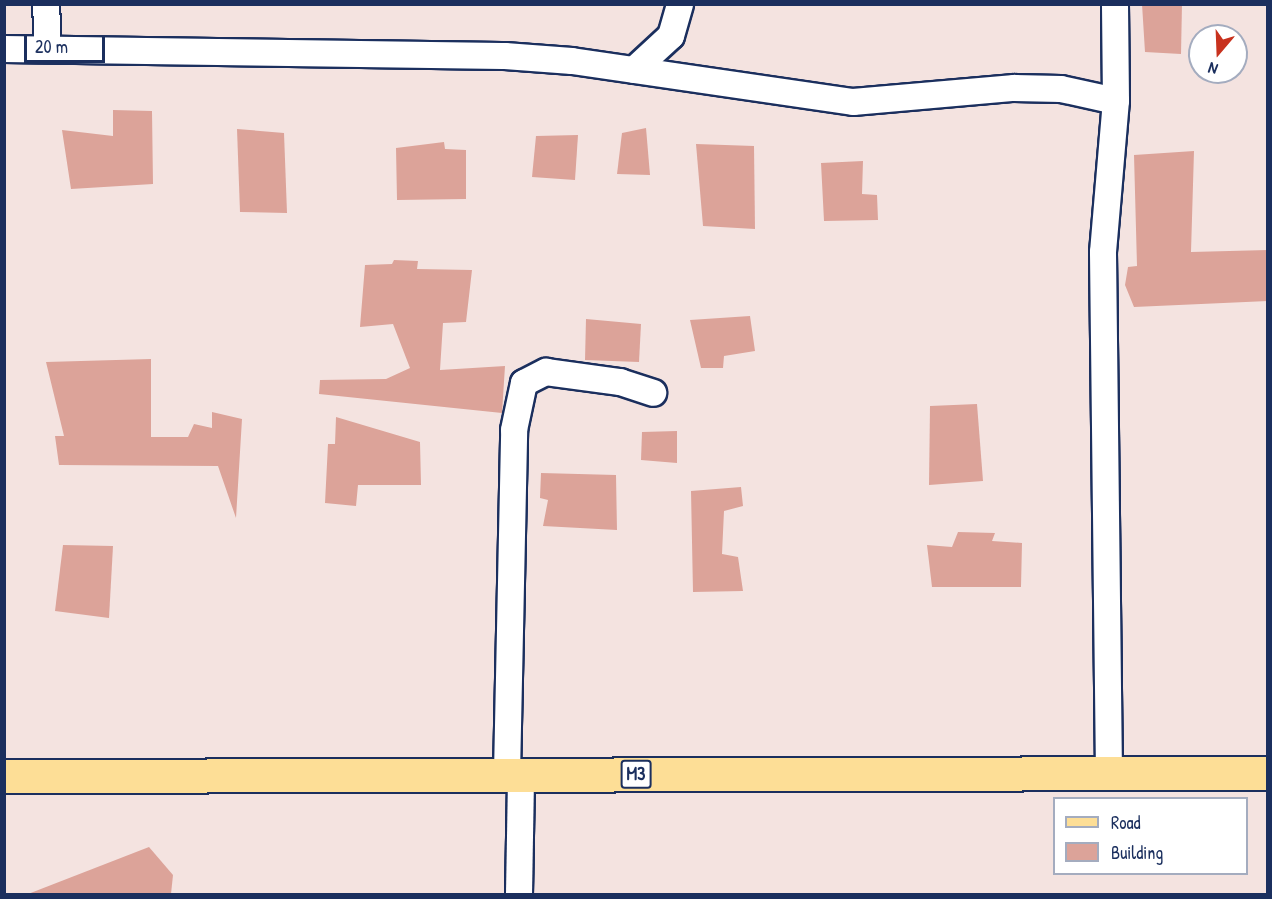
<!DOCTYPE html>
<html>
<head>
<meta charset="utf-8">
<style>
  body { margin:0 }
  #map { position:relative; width:1272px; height:899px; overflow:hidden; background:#f4e3e0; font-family:"Patrick Hand",sans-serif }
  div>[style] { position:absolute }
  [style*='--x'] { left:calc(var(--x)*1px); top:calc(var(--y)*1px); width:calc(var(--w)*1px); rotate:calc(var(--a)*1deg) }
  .building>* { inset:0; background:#dca399 }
  .roads { filter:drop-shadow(2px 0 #1b2f5e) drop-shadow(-2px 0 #1b2f5e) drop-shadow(0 2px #1b2f5e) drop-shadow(0 -2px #1b2f5e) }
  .street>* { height:26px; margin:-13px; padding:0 13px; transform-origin:13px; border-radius:13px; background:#fff }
  .primary>* { height:33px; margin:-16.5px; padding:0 16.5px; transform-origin:16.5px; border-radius:16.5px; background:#fdde96 }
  span { translate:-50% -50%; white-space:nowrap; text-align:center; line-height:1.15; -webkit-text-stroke:6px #fff; paint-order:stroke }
  .shield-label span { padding:2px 4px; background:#fff; border:2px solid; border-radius:4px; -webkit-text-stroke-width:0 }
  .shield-label { font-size:18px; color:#1b2f5e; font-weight:700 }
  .frame { position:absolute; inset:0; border:6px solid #1b2f5e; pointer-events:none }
  .legend { position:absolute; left:1053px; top:797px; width:195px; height:78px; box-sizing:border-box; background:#fff; border:2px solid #a4acbf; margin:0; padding:8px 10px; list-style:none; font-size:18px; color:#1b2f5e }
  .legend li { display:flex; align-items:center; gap:12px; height:30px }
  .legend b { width:30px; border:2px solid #a4acbf }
  .north { position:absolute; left:1188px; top:24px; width:60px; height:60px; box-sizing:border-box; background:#fff; border:2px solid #a4acbf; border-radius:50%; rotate:199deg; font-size:16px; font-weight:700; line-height:24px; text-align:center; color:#1b2f5e }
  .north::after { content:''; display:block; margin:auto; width:21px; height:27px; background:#c8321e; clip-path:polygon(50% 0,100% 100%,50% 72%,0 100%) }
  .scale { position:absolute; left:24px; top:36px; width:81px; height:27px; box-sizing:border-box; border:3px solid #1b2f5e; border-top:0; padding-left:8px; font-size:18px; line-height:21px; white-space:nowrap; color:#1b2f5e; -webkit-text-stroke:4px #fff; paint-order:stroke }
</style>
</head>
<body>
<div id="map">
  <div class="building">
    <i style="clip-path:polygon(1142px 4px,1182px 4px,1181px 54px,1145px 52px)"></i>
    <i style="clip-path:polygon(113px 110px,152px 111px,153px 184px,71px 189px,62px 130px,113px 136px)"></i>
    <i style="clip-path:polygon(646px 128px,650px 175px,617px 174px,622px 133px)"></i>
    <i style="clip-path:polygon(237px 129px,284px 133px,287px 213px,240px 212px)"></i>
    <i style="clip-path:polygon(578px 135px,575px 180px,532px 177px,536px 136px)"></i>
    <i style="clip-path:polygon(444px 142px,445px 149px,466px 150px,466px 199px,397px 200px,396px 148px)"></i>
    <i style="clip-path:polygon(696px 144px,754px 146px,755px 229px,703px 226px)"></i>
    <i style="clip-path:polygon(1194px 151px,1191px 252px,1268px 250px,1268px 301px,1134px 307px,1125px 285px,1128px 267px,1137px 266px,1134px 155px)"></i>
    <i style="clip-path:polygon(863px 161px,862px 194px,877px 195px,878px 220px,824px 221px,821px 163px)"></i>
    <i style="clip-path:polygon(394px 260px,418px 261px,417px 269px,472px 270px,466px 322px,443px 323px,440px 370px,505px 366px,502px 413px,319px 394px,320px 380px,386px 379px,410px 368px,393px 324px,360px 327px,365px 265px,392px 264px)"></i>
    <i style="clip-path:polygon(750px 316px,755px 351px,724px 356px,723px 368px,701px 368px,690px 320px)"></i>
    <i style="clip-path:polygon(586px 319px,641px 324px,639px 362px,585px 360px)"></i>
    <i style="clip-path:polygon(151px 359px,151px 437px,188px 437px,194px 424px,212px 428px,212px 412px,242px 419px,236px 518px,218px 466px,59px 465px,55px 436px,64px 436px,46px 362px)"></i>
    <i style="clip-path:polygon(977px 404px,983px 481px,929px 485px,930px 406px)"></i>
    <i style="clip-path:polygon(336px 417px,420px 442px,421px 485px,358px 485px,356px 506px,325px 503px,328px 444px,335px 444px)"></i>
    <i style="clip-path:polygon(677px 431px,677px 463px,641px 460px,642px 432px)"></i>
    <i style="clip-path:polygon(541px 473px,616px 475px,617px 530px,543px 526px,548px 500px,540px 498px)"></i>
    <i style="clip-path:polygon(741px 487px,743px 506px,724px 511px,722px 554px,738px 557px,743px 591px,693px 592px,691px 491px)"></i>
    <i style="clip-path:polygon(958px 532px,995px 533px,992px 541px,1022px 543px,1021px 587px,932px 587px,927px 545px,952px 547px)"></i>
    <i style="clip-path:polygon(63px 545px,113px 546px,109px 618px,55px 611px)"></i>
    <i style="clip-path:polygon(149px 847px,173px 875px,171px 894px,28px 894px)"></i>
  </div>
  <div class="roads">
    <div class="street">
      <i style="--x:46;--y:4;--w:45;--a:87.5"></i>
      <i style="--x:4;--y:49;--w:501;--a:0.8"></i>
      <i style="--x:505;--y:56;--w:67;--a:4.3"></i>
      <i style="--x:572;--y:61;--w:284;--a:8.3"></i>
      <i style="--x:853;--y:102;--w:162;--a:-5"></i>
      <i style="--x:1014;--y:88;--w:47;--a:1.2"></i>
      <i style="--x:1061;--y:89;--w:56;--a:12.3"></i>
      <i style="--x:634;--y:70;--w:50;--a:-42.6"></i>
      <i style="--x:671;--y:36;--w:33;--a:-74"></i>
      <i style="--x:507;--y:774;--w:344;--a:-88.8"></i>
      <i style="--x:514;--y:430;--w:48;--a:-78"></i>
      <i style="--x:524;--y:383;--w:25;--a:-27"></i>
      <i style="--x:546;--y:372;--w:75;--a:7.7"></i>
      <i style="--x:620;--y:382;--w:35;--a:18"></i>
      <i style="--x:1109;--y:774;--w:522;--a:-90.66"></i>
      <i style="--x:1103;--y:252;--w:152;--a:-85.1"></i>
      <i style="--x:1116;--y:101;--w:97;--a:-90.6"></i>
      <i style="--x:519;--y:894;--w:120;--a:-89"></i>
    </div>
    <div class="primary">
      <i style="--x:4;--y:776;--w:1264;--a:-0.14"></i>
    </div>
  </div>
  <div class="shield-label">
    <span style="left:636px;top:774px">M3</span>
  </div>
  <div class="frame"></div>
  <ul class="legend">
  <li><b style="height:8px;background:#fdde96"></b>Road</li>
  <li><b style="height:16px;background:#dca399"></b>Building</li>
  </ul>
  <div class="north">N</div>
  <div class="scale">20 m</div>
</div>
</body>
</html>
